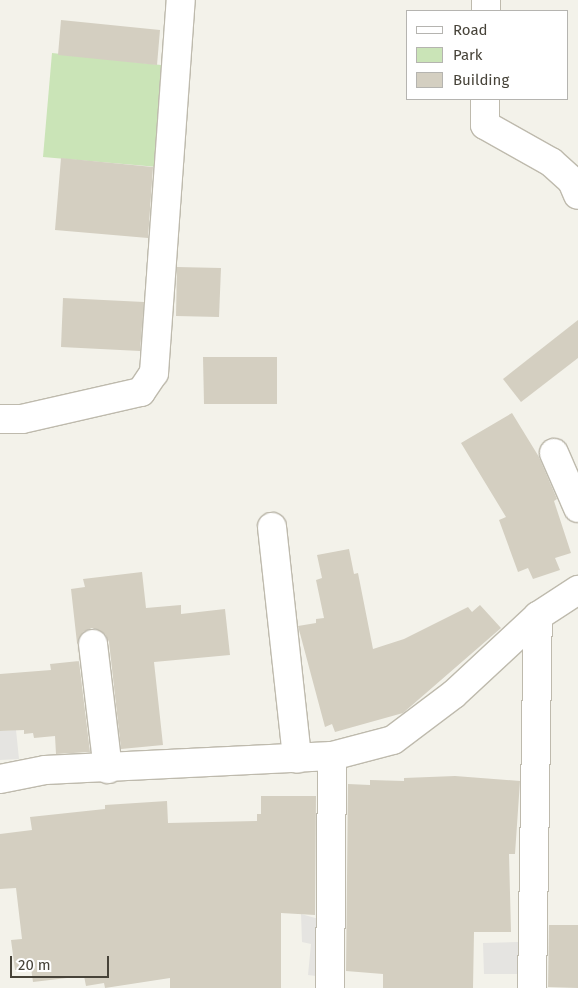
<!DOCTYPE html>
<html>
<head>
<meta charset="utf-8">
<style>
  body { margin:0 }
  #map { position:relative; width:578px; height:988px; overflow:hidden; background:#f3f2ea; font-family:"Fira Sans",sans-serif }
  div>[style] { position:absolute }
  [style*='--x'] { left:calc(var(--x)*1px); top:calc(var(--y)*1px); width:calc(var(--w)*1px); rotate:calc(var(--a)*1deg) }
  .green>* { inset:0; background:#cae4b7 }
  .parking>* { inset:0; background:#e5e4e1 }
  .building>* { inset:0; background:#d4cfc1 }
  .roads { filter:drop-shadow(1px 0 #bebaad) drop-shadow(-1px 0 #bebaad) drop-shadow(0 1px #bebaad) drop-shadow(0 -1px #bebaad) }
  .street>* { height:28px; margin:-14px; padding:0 14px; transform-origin:14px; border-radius:14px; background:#fff }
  span { translate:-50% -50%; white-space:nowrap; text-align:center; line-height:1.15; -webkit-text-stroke:4px #fff; paint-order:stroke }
  .legend { position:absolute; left:406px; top:10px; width:162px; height:90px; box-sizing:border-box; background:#fff; border:1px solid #b5b4b0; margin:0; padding:6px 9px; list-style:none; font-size:15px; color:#474339 }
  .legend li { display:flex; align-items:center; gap:10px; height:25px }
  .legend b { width:25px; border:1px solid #b5b4b0 }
  .scale { position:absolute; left:10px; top:956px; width:99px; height:22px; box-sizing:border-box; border:2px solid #474339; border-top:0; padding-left:6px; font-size:15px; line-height:18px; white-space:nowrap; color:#474339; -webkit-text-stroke:4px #fff; paint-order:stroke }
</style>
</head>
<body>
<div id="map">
  <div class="green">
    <i style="clip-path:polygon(52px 53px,161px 65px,158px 167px,43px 157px)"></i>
  </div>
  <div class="parking">
    <i style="clip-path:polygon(16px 730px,19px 759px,0 760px,0 731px)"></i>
    <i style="clip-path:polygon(301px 914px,326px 921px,323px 977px,308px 975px,311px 944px,302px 942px)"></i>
    <i style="clip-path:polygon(519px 942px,520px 974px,484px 974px,483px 943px)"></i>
  </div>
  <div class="building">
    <i style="clip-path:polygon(61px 20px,160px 30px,157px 65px,58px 55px)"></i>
    <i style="clip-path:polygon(61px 158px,153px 167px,148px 238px,55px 230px)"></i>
    <i style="clip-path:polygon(177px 267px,221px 268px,219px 317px,176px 316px)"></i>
    <i style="clip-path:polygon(63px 298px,144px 302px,140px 351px,61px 347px)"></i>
    <i style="clip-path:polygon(578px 320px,578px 358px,521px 402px,503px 379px)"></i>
    <i style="clip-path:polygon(203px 357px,277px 357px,277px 404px,204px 404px)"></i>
    <i style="clip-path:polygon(512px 413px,539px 457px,557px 499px,554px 501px,571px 553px,555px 558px,560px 570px,533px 579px,528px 568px,518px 572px,499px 520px,506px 517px,461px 443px)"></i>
    <i style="clip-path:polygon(349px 549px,354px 574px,358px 573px,373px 649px,404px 639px,468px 607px,472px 612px,480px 605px,501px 628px,403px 713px,335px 732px,332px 724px,325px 727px,298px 626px,316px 623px,316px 619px,324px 618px,316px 580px,322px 578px,317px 555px)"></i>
    <i style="clip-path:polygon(142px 572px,146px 608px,181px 605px,181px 614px,225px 609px,230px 655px,154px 662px,163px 745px,121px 749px,109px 642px,105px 634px,92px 628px,83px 632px,77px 645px,90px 752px,56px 754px,55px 736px,34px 738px,33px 733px,24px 734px,24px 730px,0 731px,0 674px,51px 670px,50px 664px,79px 661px,71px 589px,85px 587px,83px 579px)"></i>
    <i style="clip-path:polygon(455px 776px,520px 781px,515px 854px,509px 854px,511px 932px,474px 932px,473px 988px,383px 988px,383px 974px,346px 971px,348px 784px,370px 785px,370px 780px,404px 781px,404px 778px)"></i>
    <i style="clip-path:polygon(261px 796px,316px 796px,315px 915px,281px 913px,281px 988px,170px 988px,170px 978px,105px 988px,104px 983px,86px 986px,84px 976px,33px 982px,31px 968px,15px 970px,11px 940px,22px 939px,16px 888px,0 889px,0 834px,32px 830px,30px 817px,105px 809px,105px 805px,167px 801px,168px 823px,257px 821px,257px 814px,261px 814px)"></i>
    <i style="clip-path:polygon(549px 925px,578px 925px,578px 988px,548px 987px)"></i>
  </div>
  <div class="roads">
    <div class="street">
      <i style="--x:486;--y:11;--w:11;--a:-90"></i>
      <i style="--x:485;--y:99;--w:26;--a:90"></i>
      <i style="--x:485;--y:125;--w:76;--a:29.3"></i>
      <i style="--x:551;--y:162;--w:28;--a:42"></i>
      <i style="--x:572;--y:181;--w:15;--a:67"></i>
      <i style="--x:0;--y:419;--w:22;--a:0"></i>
      <i style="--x:22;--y:419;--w:122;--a:-12.8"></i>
      <i style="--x:141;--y:392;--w:23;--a:-56"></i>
      <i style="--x:154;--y:373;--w:374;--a:-85.9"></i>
      <i style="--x:554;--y:453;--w:60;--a:66.4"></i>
      <i style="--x:272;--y:527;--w:233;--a:83.8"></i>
      <i style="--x:93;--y:644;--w:126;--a:83.2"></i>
      <i style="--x:0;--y:779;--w:46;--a:-11.3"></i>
      <i style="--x:45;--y:770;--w:287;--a:-2.8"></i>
      <i style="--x:332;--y:756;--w:63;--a:-14.7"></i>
      <i style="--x:393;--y:740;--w:76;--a:-37"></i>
      <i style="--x:454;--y:694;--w:115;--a:-42.9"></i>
      <i style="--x:538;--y:616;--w:48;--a:-33"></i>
      <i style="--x:330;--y:988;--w:232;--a:-89.5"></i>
      <i style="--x:532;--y:988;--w:372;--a:-89.1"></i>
    </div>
  </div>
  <ul class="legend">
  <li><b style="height:6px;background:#fff"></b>Road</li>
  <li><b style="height:14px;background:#cae4b7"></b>Park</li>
  <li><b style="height:14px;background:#d4cfc1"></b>Building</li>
  </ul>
  <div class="scale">20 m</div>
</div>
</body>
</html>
